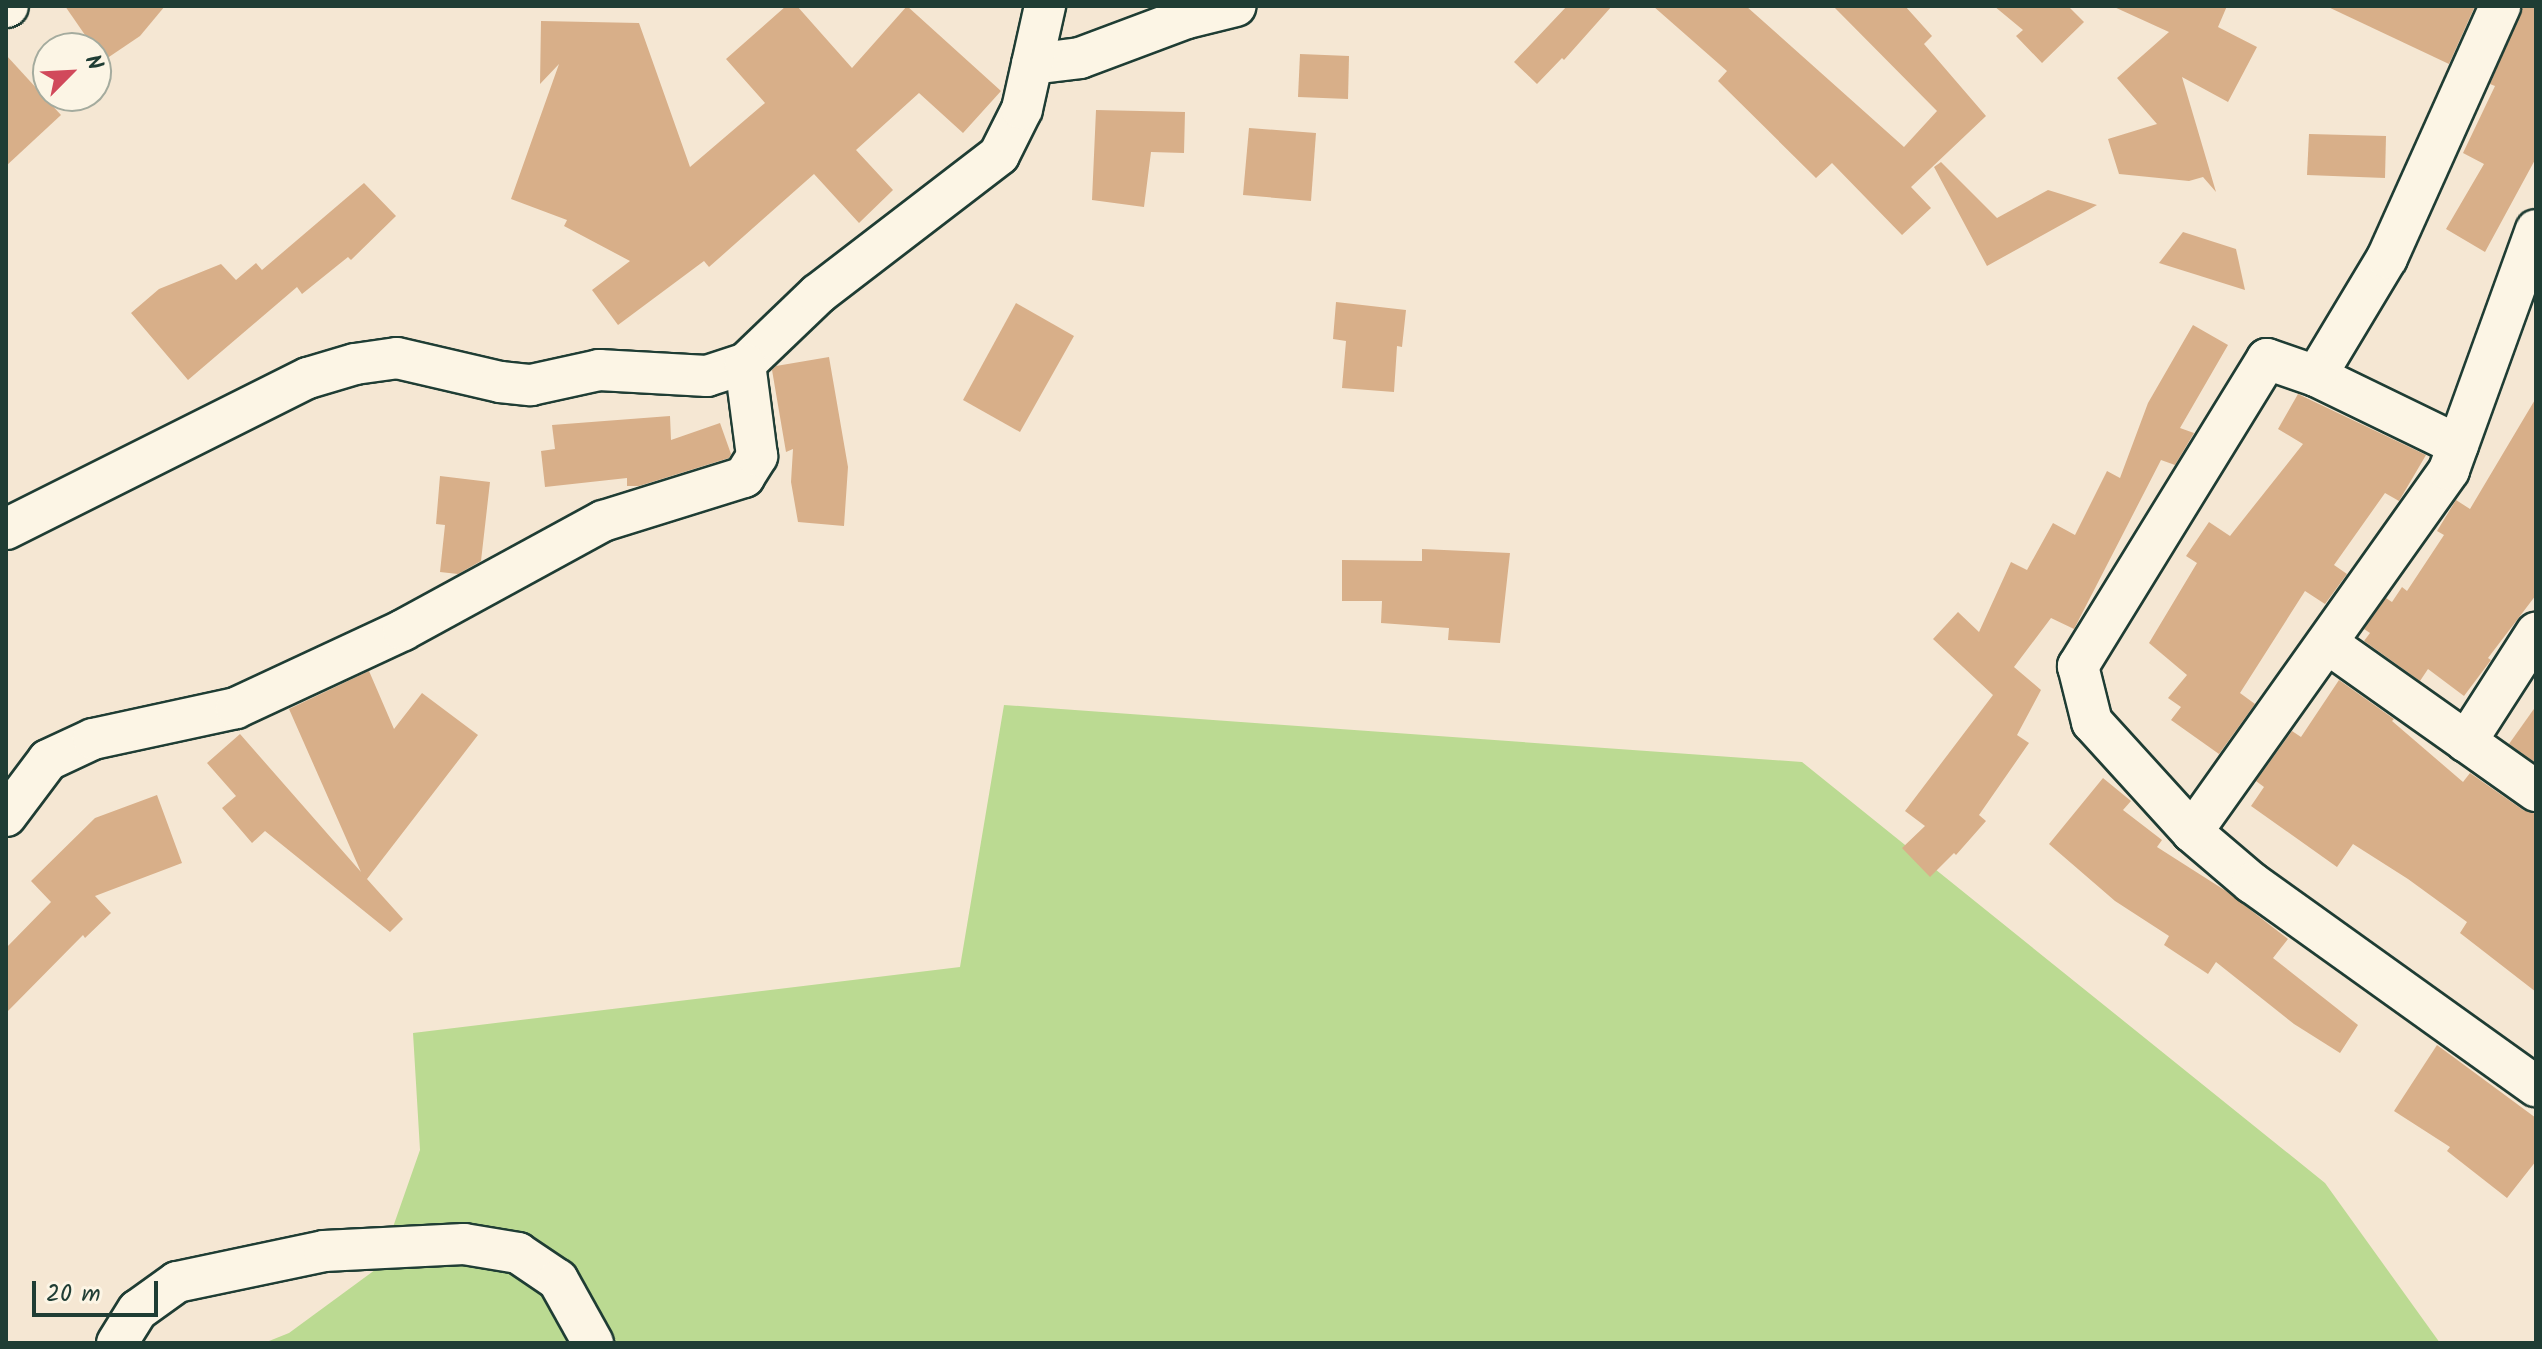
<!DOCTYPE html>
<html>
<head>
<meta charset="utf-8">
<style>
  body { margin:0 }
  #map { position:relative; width:2542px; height:1349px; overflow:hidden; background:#f5e7d3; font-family:Kalam,sans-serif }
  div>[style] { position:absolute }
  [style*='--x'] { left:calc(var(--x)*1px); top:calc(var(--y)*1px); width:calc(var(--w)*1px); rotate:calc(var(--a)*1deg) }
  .green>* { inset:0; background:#bbda92 }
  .building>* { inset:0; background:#d8af89 }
  .roads { filter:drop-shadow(2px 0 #1f3d34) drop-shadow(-2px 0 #1f3d34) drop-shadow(0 2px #1f3d34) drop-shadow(0 -2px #1f3d34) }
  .minor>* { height:40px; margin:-20px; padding:0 20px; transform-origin:20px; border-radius:20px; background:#fcf5e5 }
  span { translate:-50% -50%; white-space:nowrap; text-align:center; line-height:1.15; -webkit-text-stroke:8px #fcf5e5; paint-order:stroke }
  .frame { position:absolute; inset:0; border:8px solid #1f3d34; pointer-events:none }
  .north { position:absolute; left:32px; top:32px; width:80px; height:80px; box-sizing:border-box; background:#fcf5e5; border:2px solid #a4ab9e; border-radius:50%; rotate:66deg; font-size:22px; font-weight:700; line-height:32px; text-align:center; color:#1f3d34 }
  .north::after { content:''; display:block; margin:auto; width:28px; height:36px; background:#d1495b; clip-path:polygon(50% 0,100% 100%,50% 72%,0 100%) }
  .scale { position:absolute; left:32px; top:1281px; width:126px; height:36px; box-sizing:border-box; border:4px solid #1f3d34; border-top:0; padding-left:10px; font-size:24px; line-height:28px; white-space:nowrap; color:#1f3d34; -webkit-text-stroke:6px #fcf5e5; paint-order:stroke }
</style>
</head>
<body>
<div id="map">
  <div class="green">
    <i style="clip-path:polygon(1004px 705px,1802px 762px,2325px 1183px,2440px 1343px,264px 1343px,289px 1333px,379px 1267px,420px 1150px,413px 1033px,960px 967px)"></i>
  </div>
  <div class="building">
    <i style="clip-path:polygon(65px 6px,165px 6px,140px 36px,103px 61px)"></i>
    <i style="clip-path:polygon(786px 6px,797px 6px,852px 68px,907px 6px,1001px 91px,963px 133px,919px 93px,856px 150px,893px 190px,859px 223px,814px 174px,709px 267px,704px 261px,618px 325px,592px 290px,630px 261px,564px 226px,567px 220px,511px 199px,559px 64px,540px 84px,541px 21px,639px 23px,690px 167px,765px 103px,726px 59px)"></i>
    <i style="clip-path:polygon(1567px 6px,1612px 6px,1564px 60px,1562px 58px,1537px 84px,1514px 62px)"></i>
    <i style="clip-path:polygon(1653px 6px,1746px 6px,1904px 147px,1937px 111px,1833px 6px,1905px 6px,1932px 36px,1924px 44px,1986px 116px,1911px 187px,1931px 208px,1902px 235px,1832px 163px,1816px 178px,1718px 81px,1727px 71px)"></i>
    <i style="clip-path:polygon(1994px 6px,2068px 6px,2084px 22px,2042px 63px,2016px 36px,2023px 30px)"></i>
    <i style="clip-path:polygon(2112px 6px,2227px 6px,2218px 27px,2257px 47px,2228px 102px,2182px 77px,2216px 192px,2203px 177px,2189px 181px,2119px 174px,2108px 139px,2157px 124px,2117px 78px,2169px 32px)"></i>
    <i style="clip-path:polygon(2326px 6px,2475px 6px,2449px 64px)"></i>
    <i style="clip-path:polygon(2523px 6px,2536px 6px,2536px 158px,2485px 252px,2446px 229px,2484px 164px,2463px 153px,2495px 86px,2490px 84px)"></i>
    <i style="clip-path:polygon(1300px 54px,1349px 56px,1348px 99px,1298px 97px)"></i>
    <i style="clip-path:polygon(6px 55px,61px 115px,6px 166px)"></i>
    <i style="clip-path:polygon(1096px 110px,1185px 112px,1184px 153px,1151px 152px,1144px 207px,1092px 200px)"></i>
    <i style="clip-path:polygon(1249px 128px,1316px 133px,1311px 201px,1243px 195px)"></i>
    <i style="clip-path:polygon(2309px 134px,2386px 136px,2385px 178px,2307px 175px)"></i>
    <i style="clip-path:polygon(1941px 162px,1997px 218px,2048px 190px,2097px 205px,1987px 266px,1934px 167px)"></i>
    <i style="clip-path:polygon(364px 183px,396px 216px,351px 260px,348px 257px,302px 294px,297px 287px,188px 380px,131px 313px,159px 289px,221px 264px,236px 280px,256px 263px,262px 270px)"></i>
    <i style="clip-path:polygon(2183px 232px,2236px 249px,2245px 290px,2159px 263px)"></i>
    <i style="clip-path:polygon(1336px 302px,1406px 310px,1402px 347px,1397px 346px,1394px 392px,1342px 388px,1346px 341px,1333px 339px)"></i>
    <i style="clip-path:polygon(1016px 303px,1074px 336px,1020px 432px,963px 400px)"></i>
    <i style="clip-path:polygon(2193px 325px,2228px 345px,2180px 428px,2194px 433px,2175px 465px,2161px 460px,2074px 629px,2051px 618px,2014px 667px,2041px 690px,2017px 735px,2029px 743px,1979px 815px,1986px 821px,1956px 855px,1954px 853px,1930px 877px,1902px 848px,1925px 826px,1905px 811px,1993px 695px,1933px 639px,1958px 612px,1979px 632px,2011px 562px,2027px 570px,2053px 523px,2075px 535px,2107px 471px,2120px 478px,2148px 403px)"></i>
    <i style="clip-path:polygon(829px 357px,848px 467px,844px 526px,798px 522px,791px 482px,793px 449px,786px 452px,772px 370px,776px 366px)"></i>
    <i style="clip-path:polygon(2298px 394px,2426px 455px,2399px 501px,2385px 493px,2334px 565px,2347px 574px,2325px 604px,2305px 591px,2240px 693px,2255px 704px,2219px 754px,2171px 720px,2181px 707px,2168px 698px,2187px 675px,2149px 643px,2197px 563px,2186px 556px,2209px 522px,2230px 536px,2303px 444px,2278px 429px)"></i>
    <i style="clip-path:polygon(2536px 398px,2536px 595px,2488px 658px,2491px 660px,2464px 696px,2428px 669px,2420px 681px,2364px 641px,2370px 633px,2364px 629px,2386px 598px,2392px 602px,2402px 587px,2407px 591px,2444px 535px,2437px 531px,2456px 500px,2470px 509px)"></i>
    <i style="clip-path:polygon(670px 416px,671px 440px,720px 423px,731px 454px,729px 458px,639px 486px,627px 486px,627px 478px,545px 487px,541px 451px,555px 449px,552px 425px)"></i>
    <i style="clip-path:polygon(440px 476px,490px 482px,481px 561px,458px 574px,440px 572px,445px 525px,436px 524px)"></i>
    <i style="clip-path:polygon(1422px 549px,1510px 553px,1500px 643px,1448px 640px,1449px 628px,1381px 623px,1382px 601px,1342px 601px,1342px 560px,1422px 561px)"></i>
    <i style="clip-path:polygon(369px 671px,394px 729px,422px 693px,478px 735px,367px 879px,403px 919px,390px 932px,265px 831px,252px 843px,222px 808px,236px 796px,207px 763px,240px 734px,361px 872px,289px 709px)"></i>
    <i style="clip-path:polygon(2339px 680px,2394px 719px,2392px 721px,2463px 782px,2470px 773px,2523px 810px,2536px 814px,2536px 992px,2460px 933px,2467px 922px,2408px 879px,2353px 844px,2337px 867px,2251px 806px,2264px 787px,2256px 781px,2292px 731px,2301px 737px)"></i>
    <i style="clip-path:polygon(2536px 706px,2536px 763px,2509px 744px)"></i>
    <i style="clip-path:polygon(2103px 778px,2131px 801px,2123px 810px,2162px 840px,2157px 847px,2226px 891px,2288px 939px,2273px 958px,2358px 1025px,2340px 1053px,2294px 1024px,2216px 962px,2208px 974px,2164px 945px,2169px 936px,2115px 901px,2049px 844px)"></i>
    <i style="clip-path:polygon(157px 795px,182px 863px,95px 896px,111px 913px,85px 938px,83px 935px,6px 1013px,6px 948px,51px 902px,31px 881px,95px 818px)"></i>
    <i style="clip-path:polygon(2437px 1045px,2536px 1118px,2536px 1161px,2507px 1198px,2447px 1151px,2450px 1147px,2394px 1111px)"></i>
  </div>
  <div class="roads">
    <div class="minor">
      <i style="--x:6;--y:7;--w:2;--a:-27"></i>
      <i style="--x:1032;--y:64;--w:48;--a:-7.1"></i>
      <i style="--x:1080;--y:58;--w:114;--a:-20.5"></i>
      <i style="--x:1187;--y:18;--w:50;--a:-13.8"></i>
      <i style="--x:2316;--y:376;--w:138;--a:-59"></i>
      <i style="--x:2387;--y:258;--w:276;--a:-65.8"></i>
      <i style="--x:2458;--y:445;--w:158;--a:-154.1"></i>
      <i style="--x:2316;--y:376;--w:52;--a:-160.9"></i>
      <i style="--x:2267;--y:359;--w:361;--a:121.6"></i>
      <i style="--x:2078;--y:666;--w:58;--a:76"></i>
      <i style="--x:2092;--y:722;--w:149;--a:47.7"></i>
      <i style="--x:2192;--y:832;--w:79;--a:40.4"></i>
      <i style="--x:2252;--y:883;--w:349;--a:35.6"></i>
      <i style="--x:6;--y:529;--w:338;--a:-26.6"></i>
      <i style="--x:308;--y:378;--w:49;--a:-16.6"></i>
      <i style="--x:355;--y:364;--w:42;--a:-8.1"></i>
      <i style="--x:397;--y:358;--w:106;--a:13.1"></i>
      <i style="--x:500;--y:382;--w:31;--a:6"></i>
      <i style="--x:531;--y:385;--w:70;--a:-12.4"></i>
      <i style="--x:599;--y:370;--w:108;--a:3.2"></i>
      <i style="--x:707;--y:376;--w:40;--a:-18"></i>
      <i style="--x:745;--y:364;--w:101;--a:-43.8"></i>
      <i style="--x:818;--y:294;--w:228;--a:-37.5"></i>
      <i style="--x:999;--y:155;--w:51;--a:-63.4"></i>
      <i style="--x:1022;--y:109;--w:106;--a:-77.4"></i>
      <i style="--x:2327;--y:643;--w:256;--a:35.3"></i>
      <i style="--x:2466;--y:742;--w:130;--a:-57.3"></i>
      <i style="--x:6;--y:816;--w:70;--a:-53.1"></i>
      <i style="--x:48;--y:760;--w:50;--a:-25"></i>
      <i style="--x:93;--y:739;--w:146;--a:-12.2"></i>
      <i style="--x:236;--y:708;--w:184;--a:-25"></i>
      <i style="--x:403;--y:630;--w:228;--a:-28.6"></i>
      <i style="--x:603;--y:521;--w:148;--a:-17.3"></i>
      <i style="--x:744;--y:477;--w:25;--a:-58"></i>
      <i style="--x:757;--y:456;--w:93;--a:-97.4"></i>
      <i style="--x:2192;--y:832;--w:444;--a:-54.6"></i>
      <i style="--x:2449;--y:470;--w:255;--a:-70.1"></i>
      <i style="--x:117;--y:1343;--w:39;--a:-58"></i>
      <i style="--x:138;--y:1310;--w:48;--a:-35.7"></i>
      <i style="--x:177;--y:1282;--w:150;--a:-11.9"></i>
      <i style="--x:324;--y:1251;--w:140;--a:-2.9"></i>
      <i style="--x:464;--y:1244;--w:55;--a:9.5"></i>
      <i style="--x:518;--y:1253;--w:48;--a:34"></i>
      <i style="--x:558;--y:1280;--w:72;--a:60.9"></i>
    </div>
  </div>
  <div class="frame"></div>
  <div class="north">N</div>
  <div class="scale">20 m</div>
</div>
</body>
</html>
